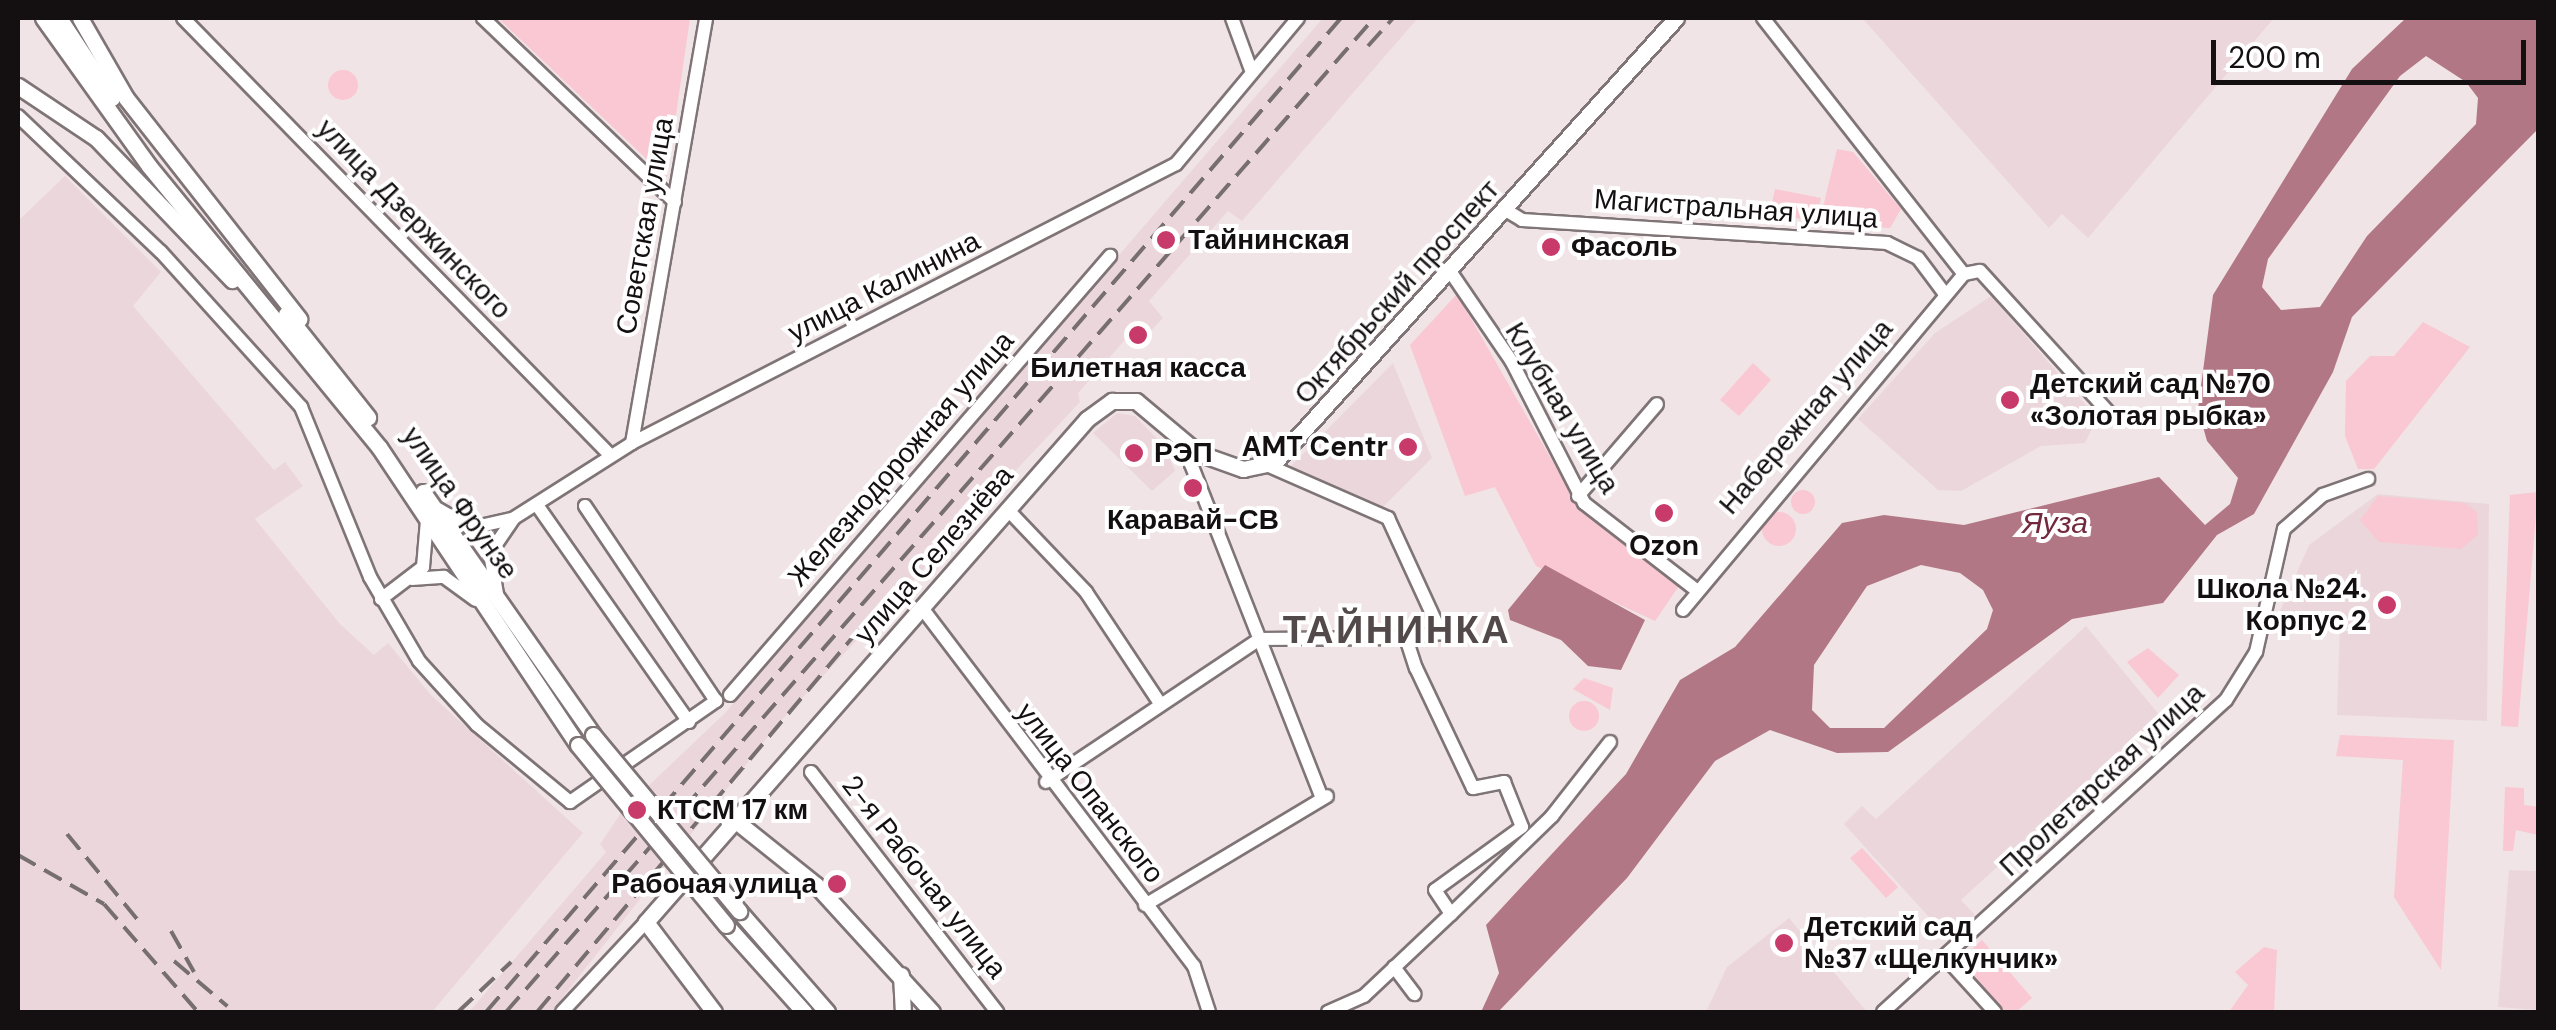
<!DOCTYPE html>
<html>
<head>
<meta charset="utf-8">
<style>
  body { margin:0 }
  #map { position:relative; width:2556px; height:1030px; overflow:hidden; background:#f0e4e6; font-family:"DM Sans",sans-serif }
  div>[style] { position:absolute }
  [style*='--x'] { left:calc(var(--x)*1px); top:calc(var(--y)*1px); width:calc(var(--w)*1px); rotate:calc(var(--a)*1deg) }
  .built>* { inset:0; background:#ebd7db }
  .green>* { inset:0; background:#f9c8d2 }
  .round { border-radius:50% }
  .water>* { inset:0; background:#b27784 }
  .roads { filter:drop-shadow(2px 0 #7f7476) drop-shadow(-2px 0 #7f7476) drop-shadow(0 2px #7f7476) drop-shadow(0 -2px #7f7476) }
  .minor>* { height:12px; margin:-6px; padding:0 6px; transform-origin:6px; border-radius:6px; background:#fff }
  .major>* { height:15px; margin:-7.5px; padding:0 7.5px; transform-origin:7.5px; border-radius:7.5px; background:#fff }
  .rail>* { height:4px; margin-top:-2px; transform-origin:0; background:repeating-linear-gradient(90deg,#766e6f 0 20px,transparent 0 30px) }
  .bridges { filter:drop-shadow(2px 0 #7f7476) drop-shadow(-2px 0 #7f7476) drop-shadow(0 2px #7f7476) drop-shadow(0 -2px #7f7476) }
  .major-bridge>* { height:15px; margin:-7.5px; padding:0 7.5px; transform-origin:7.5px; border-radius:7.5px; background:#fff }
  .dots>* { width:28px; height:28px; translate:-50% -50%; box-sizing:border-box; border:5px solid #fff; border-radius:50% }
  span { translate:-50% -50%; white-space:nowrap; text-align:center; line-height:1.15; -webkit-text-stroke:8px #fff; paint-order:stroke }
  .street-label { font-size:28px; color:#141011 }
  .poi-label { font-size:28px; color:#141011; font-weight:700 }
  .left { translate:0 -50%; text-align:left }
  .right { translate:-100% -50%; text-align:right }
  .water-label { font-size:30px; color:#72293e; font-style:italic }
  .district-label { font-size:38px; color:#52494b; font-weight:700; letter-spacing:2.5px }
  .frame { position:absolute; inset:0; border:20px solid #141011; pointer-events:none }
  .scale { position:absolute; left:2211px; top:40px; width:315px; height:45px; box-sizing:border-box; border:5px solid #141011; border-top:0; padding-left:12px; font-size:30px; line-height:35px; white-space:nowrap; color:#141011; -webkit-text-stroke:8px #fff; paint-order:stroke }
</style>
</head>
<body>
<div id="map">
  <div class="built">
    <i style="clip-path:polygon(1323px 18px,1418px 18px,1242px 221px,1228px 211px,1149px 301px,1163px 318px,1135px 348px,1125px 340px,1078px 393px,1080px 402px,778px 724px,551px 1012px,469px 1012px,606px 852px,600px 844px,623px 810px,725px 713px)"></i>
    <i style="clip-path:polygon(1862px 18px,2274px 18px,2088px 238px,2062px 214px,2049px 228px)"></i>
    <i style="clip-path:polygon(65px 176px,161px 272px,133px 306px,274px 470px,285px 462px,303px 486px,255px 519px,340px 624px,374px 655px,388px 643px,431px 695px,583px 833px,432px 1012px,18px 1012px,18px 221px)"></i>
    <i style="clip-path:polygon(1991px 296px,2097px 418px,2085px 443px,2041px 446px,1961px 491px,1938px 490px,1858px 419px,1935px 333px)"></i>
    <i style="clip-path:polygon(1393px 363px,1432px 458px,1381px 509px,1285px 472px)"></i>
    <i style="clip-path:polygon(1117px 413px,1135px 416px,1166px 448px,1175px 471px,1152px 491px,1093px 433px)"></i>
    <i style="clip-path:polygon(2378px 494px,2489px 504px,2487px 721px,2337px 715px,2340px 623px,2276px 620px,2309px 545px)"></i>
    <i style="clip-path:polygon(2086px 626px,2161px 717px,1961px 900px,1975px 915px,1949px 939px,1844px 824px,1862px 806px,1876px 819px)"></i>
    <i style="clip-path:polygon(2509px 870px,2538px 871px,2538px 1010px,2498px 1007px)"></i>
    <i style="clip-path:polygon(1789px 918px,1867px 1012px,1706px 1012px,1727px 967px)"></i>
  </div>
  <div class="green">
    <i style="clip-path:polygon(498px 18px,690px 18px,667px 177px,655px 167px)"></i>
    <i class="round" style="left:328px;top:70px;width:30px;height:30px"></i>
    <i style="clip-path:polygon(1837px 149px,1853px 152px,1901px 209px,1890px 228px,1819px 224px)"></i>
    <i style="clip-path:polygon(1775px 189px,1821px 198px,1816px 222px,1770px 213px)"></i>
    <i style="clip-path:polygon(1457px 294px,1579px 508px,1679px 586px,1655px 621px,1536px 566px,1495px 487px,1465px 496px,1410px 345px)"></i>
    <i style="clip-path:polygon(2423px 322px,2470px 347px,2374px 469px,2358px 469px,2345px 436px,2346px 381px,2370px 356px,2394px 356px)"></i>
    <i style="clip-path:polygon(1753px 363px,1771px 380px,1739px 416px,1720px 400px)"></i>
    <i class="round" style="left:1791px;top:490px;width:24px;height:24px"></i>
    <i style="clip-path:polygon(2538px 492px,2518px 727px,2501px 726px,2510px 495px)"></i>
    <i style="clip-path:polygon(2378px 496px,2465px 503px,2477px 512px,2478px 535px,2461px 549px,2379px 542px,2360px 520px)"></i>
    <i class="round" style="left:1762px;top:512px;width:34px;height:34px"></i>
    <i style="clip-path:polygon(2148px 648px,2179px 675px,2158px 698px,2127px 662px)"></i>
    <i style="clip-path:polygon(1584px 678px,1613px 688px,1610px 710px,1573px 689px)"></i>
    <i class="round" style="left:1569px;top:701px;width:30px;height:30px"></i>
    <i style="clip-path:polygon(2340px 735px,2454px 740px,2441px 970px,2394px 897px,2403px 760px,2336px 756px)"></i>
    <i style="clip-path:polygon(2505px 787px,2524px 788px,2524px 805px,2538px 807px,2538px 835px,2516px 830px,2513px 851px,2503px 851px)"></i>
    <i style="clip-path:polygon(1862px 848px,1898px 887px,1886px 898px,1850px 858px)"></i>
    <i style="clip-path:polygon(1982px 940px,2032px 998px,2016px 1012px,2005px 1012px,1960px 960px)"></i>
    <i style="clip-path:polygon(2264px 947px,2277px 950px,2274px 1012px,2229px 1012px,2248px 985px,2235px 972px)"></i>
  </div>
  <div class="water">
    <i style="clip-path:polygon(evenodd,2406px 18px,2538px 18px,2538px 129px,2352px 317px,2333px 372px,2254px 514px,2217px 535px,2163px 603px,2072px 619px,1888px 752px,1837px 753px,1770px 730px,1715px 761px,1627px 878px,1498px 1012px,1481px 1012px,1499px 973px,1486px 925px,1626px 774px,1680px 680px,1735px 647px,1842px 523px,1884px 515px,1964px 525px,2159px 477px,2205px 525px,2230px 504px,2238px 478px,2207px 441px,2198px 409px,2213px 295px,2352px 69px,2406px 18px,2426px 56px,2466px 82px,2478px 98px,2476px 124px,2367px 236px,2320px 307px,2281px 310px,2262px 287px,2268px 259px,2400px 76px,2426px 56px,2406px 18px,1921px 565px,1960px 573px,1983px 590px,1993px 610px,1987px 629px,1884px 728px,1830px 728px,1812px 710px,1814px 665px,1867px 586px,1921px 565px)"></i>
    <i style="clip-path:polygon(1545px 565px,1645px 620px,1621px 670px,1588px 666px,1561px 640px,1510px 620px,1508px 610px)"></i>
  </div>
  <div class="roads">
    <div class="minor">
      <i style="--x:183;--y:18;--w:611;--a:45.66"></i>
      <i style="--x:483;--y:18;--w:266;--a:43.8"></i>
      <i style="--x:1232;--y:18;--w:55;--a:69.9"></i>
      <i style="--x:1763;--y:18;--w:325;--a:51.9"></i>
      <i style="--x:18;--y:116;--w:197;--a:43.6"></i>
      <i style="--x:161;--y:252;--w:209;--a:47.9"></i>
      <i style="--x:301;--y:407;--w:183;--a:67.9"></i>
      <i style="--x:370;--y:577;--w:97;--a:59.7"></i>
      <i style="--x:419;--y:661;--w:86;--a:47.8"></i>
      <i style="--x:477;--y:725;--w:121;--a:39.6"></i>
      <i style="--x:570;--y:802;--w:178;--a:-34.7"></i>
      <i style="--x:716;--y:701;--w:235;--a:-123.9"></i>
      <i style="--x:1504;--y:209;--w:21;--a:31"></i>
      <i style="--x:1522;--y:220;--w:366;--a:3.6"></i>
      <i style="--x:1887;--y:243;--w:34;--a:26"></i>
      <i style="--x:1918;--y:258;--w:45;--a:53.1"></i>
      <i style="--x:1450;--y:271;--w:110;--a:55.7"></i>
      <i style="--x:1512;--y:362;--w:158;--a:62.9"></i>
      <i style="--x:1584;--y:503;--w:142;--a:37.8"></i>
      <i style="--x:632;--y:443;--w:431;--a:-80.1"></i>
      <i style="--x:1195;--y:452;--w:13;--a:108"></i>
      <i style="--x:1191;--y:464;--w:359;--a:68.6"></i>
      <i style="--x:1269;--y:466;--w:130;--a:23.6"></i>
      <i style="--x:1388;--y:518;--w:127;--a:65.3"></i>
      <i style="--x:1441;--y:633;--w:35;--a:172"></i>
      <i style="--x:1406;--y:638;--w:32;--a:72"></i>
      <i style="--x:1416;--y:668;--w:133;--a:64.6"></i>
      <i style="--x:1473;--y:788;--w:32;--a:-11"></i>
      <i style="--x:1504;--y:782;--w:48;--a:68.2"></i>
      <i style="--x:1522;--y:827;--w:107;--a:144.1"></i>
      <i style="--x:1435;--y:890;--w:29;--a:56"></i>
      <i style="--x:1578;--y:496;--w:121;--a:-49.3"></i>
      <i style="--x:537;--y:505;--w:265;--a:55"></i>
      <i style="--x:438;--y:509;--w:38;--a:30"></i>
      <i style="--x:471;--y:528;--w:42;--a:-12.4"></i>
      <i style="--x:1008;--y:510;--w:113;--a:46.4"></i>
      <i style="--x:1086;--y:592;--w:132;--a:56.4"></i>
      <i style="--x:412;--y:579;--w:32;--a:-4"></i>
      <i style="--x:444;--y:577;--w:39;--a:36"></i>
      <i style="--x:497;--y:594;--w:42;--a:-99.7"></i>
      <i style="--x:490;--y:553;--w:42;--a:-55.6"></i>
      <i style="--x:514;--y:518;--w:140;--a:-32.4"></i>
      <i style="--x:632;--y:443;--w:611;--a:-27.15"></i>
      <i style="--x:1176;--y:164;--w:190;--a:-50.1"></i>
      <i style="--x:381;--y:599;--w:53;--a:-37.3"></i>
      <i style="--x:423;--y:567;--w:47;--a:-85.1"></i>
      <i style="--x:922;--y:608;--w:450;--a:52.8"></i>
      <i style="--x:1194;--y:966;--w:48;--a:71.9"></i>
      <i style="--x:1683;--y:610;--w:438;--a:-50.1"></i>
      <i style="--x:1964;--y:274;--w:16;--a:-11"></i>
      <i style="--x:1980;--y:271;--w:193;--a:47.7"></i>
      <i style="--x:730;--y:695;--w:581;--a:-49.12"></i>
      <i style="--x:811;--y:772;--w:304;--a:52.2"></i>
      <i style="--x:1046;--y:782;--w:257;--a:-33.8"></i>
      <i style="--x:1260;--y:639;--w:146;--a:-0.4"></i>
      <i style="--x:1145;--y:905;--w:212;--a:-30.9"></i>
      <i style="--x:1945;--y:957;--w:74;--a:47.7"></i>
      <i style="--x:1394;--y:967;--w:34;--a:53"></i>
      <i style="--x:562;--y:1012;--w:123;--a:-47"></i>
      <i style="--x:1328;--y:1012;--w:39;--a:-24"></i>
      <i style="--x:1364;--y:996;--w:120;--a:-43.3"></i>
      <i style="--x:1451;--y:914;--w:141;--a:-44.1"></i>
      <i style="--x:1552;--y:816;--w:94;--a:-51.9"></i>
      <i style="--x:1883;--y:1012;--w:464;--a:-42.3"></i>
      <i style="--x:2226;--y:700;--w:57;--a:-58"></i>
      <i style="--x:2256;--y:652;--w:126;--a:-77.2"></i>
      <i style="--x:2284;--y:529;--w:52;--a:-41.1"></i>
      <i style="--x:2323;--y:495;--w:48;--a:-19.6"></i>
    </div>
    <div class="major">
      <i style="--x:43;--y:18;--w:182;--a:54.4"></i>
      <i style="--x:149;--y:166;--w:363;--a:50.7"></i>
      <i style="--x:379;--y:447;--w:358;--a:56.3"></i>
      <i style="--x:59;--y:18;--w:96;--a:56.5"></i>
      <i style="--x:80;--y:18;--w:92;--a:60.1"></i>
      <i style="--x:126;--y:98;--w:281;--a:51.9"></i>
      <i style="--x:18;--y:86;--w:94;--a:33.7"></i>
      <i style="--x:96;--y:138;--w:197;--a:46.2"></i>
      <i style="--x:286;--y:314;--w:132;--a:51.5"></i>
      <i style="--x:423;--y:492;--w:297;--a:55"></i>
      <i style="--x:736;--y:821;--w:102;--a:38.7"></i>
      <i style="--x:816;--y:885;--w:172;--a:47.6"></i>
      <i style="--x:739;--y:911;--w:134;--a:48.9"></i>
      <i style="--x:726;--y:925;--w:117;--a:48.1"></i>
      <i style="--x:901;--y:975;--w:37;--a:87"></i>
      <i style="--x:714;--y:1012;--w:113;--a:-127.1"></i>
      <i style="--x:646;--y:922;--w:669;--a:-48.76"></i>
      <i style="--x:1087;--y:419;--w:31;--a:-36"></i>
      <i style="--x:1112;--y:401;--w:24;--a:0"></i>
      <i style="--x:1136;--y:401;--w:81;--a:40"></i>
      <i style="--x:1198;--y:453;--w:48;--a:19.6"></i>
      <i style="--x:1243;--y:469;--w:33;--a:-12"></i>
      <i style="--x:1275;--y:462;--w:598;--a:-47.91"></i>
    </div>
  </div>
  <div class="rail">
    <i style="--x:1368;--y:46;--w:38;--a:-48"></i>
    <i style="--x:67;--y:834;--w:112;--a:50.5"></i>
    <i style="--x:18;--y:855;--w:99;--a:29.7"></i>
    <i style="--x:104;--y:904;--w:143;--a:49"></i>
    <i style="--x:171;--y:931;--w:47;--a:60.7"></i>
    <i style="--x:174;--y:961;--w:70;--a:40.3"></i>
    <i style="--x:458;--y:1012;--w:73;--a:-43.3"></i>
    <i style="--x:486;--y:1012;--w:1311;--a:-49.3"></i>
    <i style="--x:506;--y:1012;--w:1320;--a:-48.87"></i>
    <i style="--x:537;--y:1012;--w:490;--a:-49.9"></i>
  </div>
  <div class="bridges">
    <div class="major-bridge">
      <i style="--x:593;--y:735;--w:229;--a:50.3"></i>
      <i style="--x:578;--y:745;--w:233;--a:50.6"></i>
    </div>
  </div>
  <div class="dots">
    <i style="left:1166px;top:240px;background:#c73a69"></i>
    <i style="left:1551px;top:247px;background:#c73a69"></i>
    <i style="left:1138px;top:335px;background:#c73a69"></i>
    <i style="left:2010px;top:400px;background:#c73a69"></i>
    <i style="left:1408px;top:447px;background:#c73a69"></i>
    <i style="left:1134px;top:453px;background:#c73a69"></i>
    <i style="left:1193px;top:488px;background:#c73a69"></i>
    <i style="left:1664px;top:513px;background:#c73a69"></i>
    <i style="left:2387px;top:605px;background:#c73a69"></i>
    <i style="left:637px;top:810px;background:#c73a69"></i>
    <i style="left:837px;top:884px;background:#c73a69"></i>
    <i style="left:1784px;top:943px;background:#c73a69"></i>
  </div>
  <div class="street-label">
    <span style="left:1736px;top:209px;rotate:4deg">Магистральная улица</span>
    <span style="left:414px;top:219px;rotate:46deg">улица Дзержинского</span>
    <span style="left:645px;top:226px;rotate:-80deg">Советская улица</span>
    <span style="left:884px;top:287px;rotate:-27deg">улица Калинина</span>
    <span style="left:1397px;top:292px;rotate:-48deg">Октябрьский проспект</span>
    <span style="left:1562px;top:408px;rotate:59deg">Клубная улица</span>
    <span style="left:1806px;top:417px;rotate:-49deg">Набережная улица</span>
    <span style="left:901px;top:459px;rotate:-49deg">Железнодорожная улица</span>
    <span style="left:460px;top:503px;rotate:55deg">улица Фрунзе</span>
    <span style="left:934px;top:555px;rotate:-49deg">улица Селезнёва</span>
    <span style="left:2102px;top:780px;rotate:-43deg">Пролетарская улица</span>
    <span style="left:1090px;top:793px;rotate:52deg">улица Опанского</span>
    <span style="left:924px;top:877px;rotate:52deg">2-я Рабочая улица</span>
  </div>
  <div class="poi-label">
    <span class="left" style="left:1188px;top:240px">Тайнинская</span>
    <span class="left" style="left:1571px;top:247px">Фасоль</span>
    <span style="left:1138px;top:368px">Билетная касса</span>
    <span class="left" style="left:2030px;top:400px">Детский сад №70<br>«Золотая рыбка»</span>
    <span class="right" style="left:1388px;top:447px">AMT Centr</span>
    <span class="left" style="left:1154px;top:453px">РЭП</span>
    <span style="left:1193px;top:520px">Каравай-СВ</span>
    <span style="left:1664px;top:546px">Ozon</span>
    <span class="right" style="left:2367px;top:605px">Школа №24.<br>Корпус 2</span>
    <span class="left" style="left:657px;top:810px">КТСМ 17 км</span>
    <span class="right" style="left:817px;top:884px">Рабочая улица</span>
    <span class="left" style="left:1804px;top:943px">Детский сад<br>№37 «Щелкунчик»</span>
  </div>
  <div class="water-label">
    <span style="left:2055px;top:523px">Яуза</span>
  </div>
  <div class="district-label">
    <span style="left:1397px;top:631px">ТАЙНИНКА</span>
  </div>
  <div class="frame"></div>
  <div class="scale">200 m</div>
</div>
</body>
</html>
